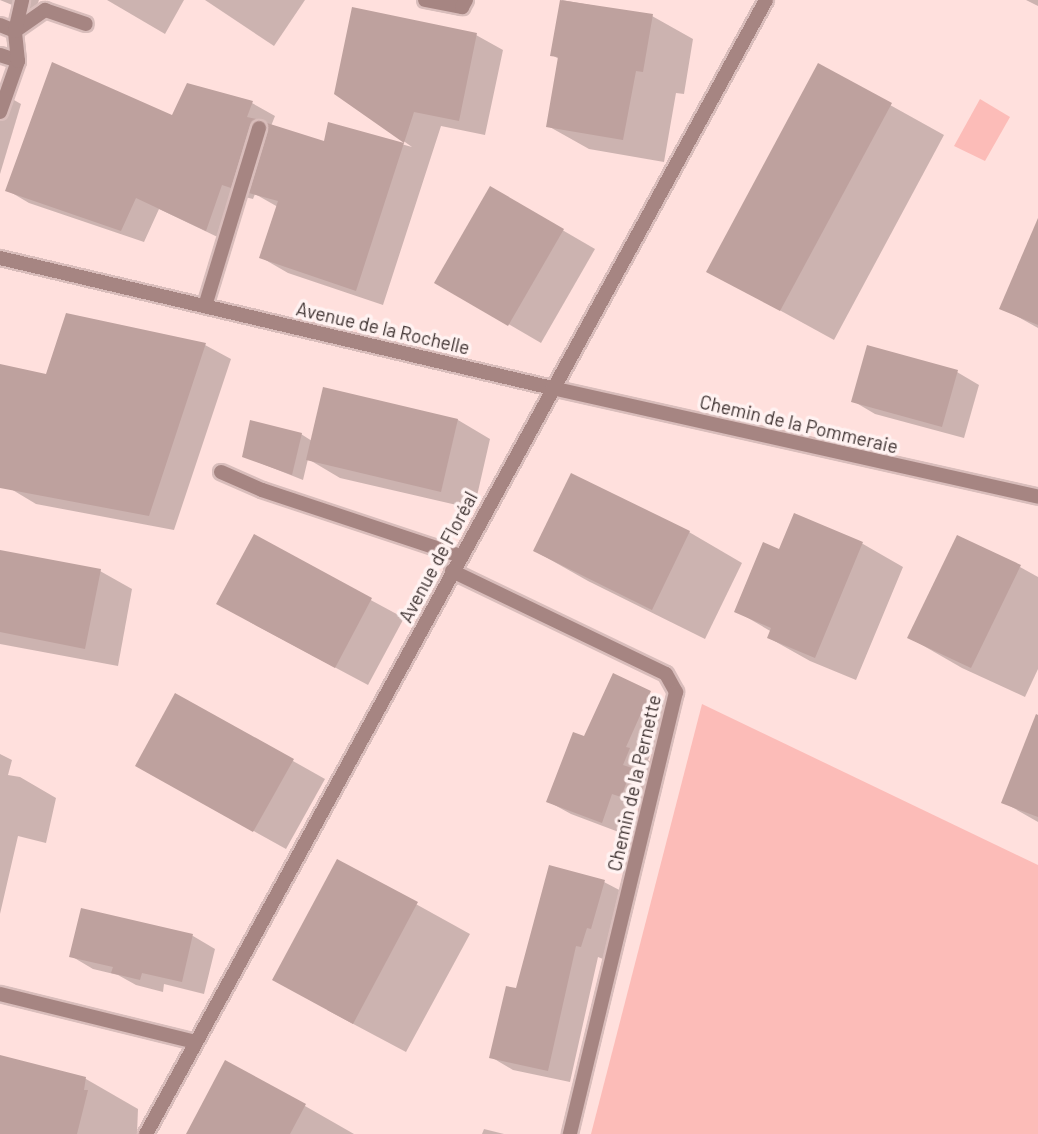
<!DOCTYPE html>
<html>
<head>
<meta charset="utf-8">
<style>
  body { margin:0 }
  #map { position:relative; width:1038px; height:1134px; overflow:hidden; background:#ffe0dd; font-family:Barlow,sans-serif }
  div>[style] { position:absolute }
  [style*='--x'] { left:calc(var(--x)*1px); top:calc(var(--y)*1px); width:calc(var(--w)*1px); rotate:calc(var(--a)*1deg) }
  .green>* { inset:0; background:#fcbcb8 }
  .shadow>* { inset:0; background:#0003 }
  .building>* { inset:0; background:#bea19e }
  .roads { filter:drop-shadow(2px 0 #d9bdbb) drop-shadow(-2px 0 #d9bdbb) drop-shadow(0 2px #d9bdbb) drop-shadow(0 -2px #d9bdbb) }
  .lane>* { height:14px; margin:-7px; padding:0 7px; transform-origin:7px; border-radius:7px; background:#a68582 }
  .street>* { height:14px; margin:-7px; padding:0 7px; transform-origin:7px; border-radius:7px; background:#a68582 }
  span { translate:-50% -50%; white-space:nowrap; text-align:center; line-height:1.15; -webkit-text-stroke:7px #fff2f1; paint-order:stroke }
  .street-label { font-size:19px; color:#3f3332 }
</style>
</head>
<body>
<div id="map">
  <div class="green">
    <i style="clip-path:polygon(980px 99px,1010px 117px,985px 161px,954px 146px)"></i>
    <i style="clip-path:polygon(702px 704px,1038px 865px,1038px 1134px,591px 1134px)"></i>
  </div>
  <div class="shadow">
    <i style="clip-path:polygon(0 0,39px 0,34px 14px)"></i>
    <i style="clip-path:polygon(107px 0,184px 0,165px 34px)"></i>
    <i style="clip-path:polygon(205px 0,305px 0,274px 46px)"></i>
    <i style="clip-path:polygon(562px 0,652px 16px,693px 39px,684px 94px,676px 93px,664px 162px,589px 149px,548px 126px,559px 59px,552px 55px)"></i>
    <i style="clip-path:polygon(1026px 0,1038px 0,1038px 6px)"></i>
    <i style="clip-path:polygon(476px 35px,503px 50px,485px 135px,441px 126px,383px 305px,288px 273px,262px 258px,278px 207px,255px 194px,253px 199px,245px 197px,228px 242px,159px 209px,144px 242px,29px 203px,7px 190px,173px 118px,188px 85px,252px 103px,275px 116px,271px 126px,325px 143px,329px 124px,412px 147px,336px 93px)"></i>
    <i style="clip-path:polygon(818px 65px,944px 135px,834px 340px,708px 271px)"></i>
    <i style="clip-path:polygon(0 92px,21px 104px,0 174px)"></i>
    <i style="clip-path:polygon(490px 188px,595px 249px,541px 343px,436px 282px)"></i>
    <i style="clip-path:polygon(1038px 222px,1038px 328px,1002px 308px)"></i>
    <i style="clip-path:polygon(205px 345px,231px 359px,174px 530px,36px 504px,11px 489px,0 460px,0 365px,47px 376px)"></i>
    <i style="clip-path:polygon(957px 372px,979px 385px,964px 438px,875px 414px,853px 401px)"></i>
    <i style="clip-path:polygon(324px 389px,458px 420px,490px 439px,474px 509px,340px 478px,308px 459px,303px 480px,243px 456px,301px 434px,312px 441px)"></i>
    <i style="clip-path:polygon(794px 516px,863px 544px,903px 567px,856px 680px,810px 661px,769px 638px,772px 632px,736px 611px,780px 551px)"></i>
    <i style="clip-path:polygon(689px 532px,742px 563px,705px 639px,588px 581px,535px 551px)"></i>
    <i style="clip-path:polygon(254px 537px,404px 618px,368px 685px,250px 622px)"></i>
    <i style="clip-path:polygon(0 552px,100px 571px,132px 589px,118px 666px,0 644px)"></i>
    <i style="clip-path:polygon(1020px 567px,1038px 577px,1038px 669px,1025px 697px,962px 668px,910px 638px)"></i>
    <i style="clip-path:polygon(614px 676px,673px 705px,648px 760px,651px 762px,645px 778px,653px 783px,644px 808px,635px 805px,624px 834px,571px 814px,549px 802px,585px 739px)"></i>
    <i style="clip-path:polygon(1038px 723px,1038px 822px,1003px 802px)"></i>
    <i style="clip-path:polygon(0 754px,12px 760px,8px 775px,20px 777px,56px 798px,46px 843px,18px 836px,0 914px)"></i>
    <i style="clip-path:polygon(293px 761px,325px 779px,286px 849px,169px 784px)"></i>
    <i style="clip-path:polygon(338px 861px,470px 934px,406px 1052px,327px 1010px)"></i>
    <i style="clip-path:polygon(604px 882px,627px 894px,614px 940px,609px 939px,603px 959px,598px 957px,570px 1082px,513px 1070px,491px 1057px)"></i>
    <i style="clip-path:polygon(193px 936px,215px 949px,204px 994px,164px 984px,163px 992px,136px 985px,118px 975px,93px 969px,71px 956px)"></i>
    <i style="clip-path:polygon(0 1058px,86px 1079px,138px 1109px,137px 1134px,0 1134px)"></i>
    <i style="clip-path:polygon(226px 1063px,305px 1106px,354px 1134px,188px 1134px)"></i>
    <i style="clip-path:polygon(484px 1129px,504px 1134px,482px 1134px)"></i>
  </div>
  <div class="building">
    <i style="clip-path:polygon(560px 0,653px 14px,643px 72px,636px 71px,623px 140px,546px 127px,558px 57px,550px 56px)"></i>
    <i style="clip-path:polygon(352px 7px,477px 33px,459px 121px,414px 112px,356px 291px,259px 258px,278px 201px,249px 193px,268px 131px,267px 123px,324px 141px,328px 122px,404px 143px,334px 94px)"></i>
    <i style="clip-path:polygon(52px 62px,172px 115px,187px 83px,253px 101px,247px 117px,256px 119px,250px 125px,231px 188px,222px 185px,206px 231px,136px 198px,121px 231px,5px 191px)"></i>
    <i style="clip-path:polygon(818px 63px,892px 103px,780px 311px,706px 272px)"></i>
    <i style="clip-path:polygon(490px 186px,564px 229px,508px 326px,434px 283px)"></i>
    <i style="clip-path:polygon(1038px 218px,1038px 325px,999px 309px)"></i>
    <i style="clip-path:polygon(66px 313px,206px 343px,149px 516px,0 488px,0 364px,46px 374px)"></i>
    <i style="clip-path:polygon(867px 345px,958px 370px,942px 427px,851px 402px)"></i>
    <i style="clip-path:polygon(323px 387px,458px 419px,441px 492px,306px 460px)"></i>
    <i style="clip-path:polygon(250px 420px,302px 433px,292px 475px,242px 457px)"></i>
    <i style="clip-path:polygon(571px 473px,690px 531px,652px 610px,533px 551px)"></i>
    <i style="clip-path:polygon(794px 513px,863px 542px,815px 658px,767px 638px,771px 628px,734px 612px,763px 542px,779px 549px)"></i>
    <i style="clip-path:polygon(254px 534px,372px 598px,335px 668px,216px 604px)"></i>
    <i style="clip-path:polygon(957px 535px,1021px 565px,971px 668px,907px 638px)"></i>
    <i style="clip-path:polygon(0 550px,101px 569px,85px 649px,0 632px)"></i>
    <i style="clip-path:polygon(613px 673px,651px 691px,626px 747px,630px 748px,623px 765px,632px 768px,621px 797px,612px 794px,602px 823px,546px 802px,573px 732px,584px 736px)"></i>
    <i style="clip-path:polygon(175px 693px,294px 759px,253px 832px,135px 766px)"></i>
    <i style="clip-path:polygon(1036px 714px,1038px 715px,1038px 817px,1001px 803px)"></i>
    <i style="clip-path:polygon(337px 859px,418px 902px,353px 1024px,272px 980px)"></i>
    <i style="clip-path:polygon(549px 865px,605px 880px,591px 929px,587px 928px,581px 947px,576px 946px,548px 1071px,489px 1058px,506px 986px,516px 988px)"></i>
    <i style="clip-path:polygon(81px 908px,193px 934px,182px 982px,142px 973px,140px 980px,111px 973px,113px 967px,69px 957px)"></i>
    <i style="clip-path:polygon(0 1055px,86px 1077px,84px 1090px,88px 1090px,77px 1134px,0 1134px)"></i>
    <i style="clip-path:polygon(225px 1060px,306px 1104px,290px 1134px,186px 1134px)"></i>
  </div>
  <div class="roads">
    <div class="lane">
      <i style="--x:425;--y:0;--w:38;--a:11"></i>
      <i style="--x:462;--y:7;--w:8;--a:-60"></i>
      <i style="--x:205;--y:306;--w:186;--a:-73.1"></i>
      <i style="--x:221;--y:472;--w:45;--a:23.7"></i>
      <i style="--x:262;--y:490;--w:209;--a:18.4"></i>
    </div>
    <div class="street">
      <i style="--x:0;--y:25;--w:16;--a:22"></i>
      <i style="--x:15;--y:31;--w:37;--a:-35"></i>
      <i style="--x:45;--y:10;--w:43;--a:18.9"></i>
      <i style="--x:0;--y:55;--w:19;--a:18"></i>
      <i style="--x:0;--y:112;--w:54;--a:-70.6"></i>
      <i style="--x:18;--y:61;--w:30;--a:-96"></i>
      <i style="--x:15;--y:31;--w:32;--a:-77"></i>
      <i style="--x:0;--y:258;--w:567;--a:13.25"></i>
      <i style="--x:552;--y:388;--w:498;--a:12.6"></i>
      <i style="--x:452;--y:571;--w:237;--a:25.7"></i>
      <i style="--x:666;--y:674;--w:21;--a:61"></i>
      <i style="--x:676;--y:692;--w:455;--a:103.5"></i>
      <i style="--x:0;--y:994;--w:201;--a:13.8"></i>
      <i style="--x:146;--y:1134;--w:1292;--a:-61.33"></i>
    </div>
  </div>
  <div class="street-label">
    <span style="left:383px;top:328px;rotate:13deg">Avenue de la Rochelle</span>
    <span style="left:799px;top:424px;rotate:13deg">Chemin de la Pommeraie</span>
    <span style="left:438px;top:557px;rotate:-62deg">Avenue de Floréal</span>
    <span style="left:634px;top:783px;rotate:-77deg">Chemin de la Pernette</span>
  </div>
</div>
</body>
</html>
